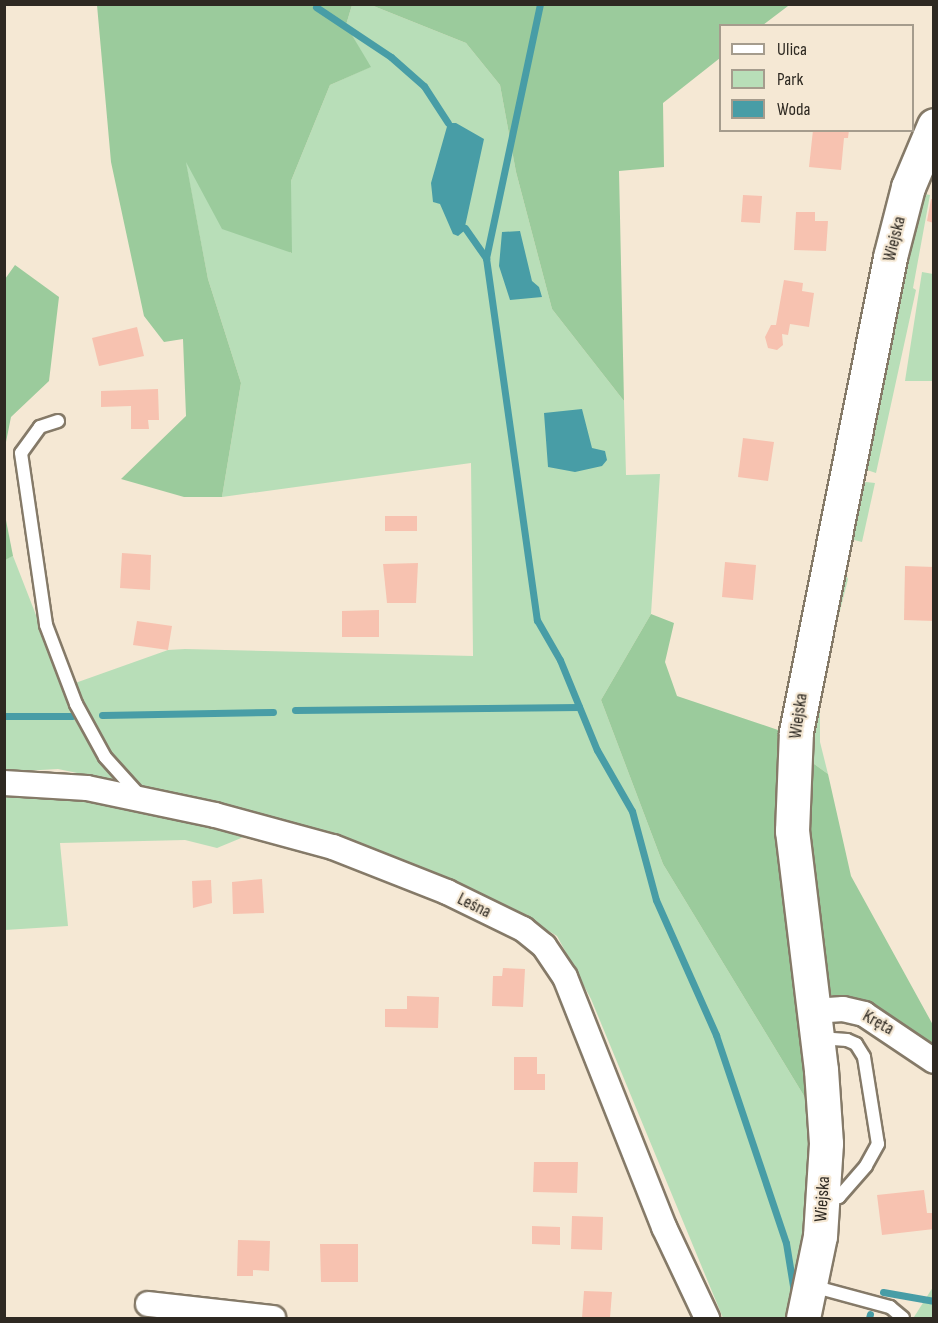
<!DOCTYPE html>
<html>
<head>
<meta charset="utf-8">
<style>
  body { margin:0 }
  #map { position:relative; width:938px; height:1323px; overflow:hidden; background:#f5e8d4; font-family:"Sofia Sans Condensed",sans-serif }
  div>[style] { position:absolute }
  [style*='--x'] { left:calc(var(--x)*1px); top:calc(var(--y)*1px); width:calc(var(--w)*1px); rotate:calc(var(--a)*1deg) }
  .green>* { inset:0; background:#b8deb8 }
  .forest>* { inset:0; background:#9bcb9c }
  .water>* { inset:0; background:#489da6 }
  .stream>* { height:7px; margin:-3.5px; padding:0 3.5px; transform-origin:3.5px; border-radius:3.5px; background:#489da6 }
  .building>* { inset:0; background:#f7c2b0 }
  .roads { filter:drop-shadow(2px 0 #857a68) drop-shadow(-2px 0 #857a68) drop-shadow(0 2px #857a68) drop-shadow(0 -2px #857a68) }
  .lane>* { height:12px; margin:-6px; padding:0 6px; transform-origin:6px; border-radius:6px; background:#fff }
  .street>* { height:24px; margin:-12px; padding:0 12px; transform-origin:12px; border-radius:12px; background:#fff }
  .secondary>* { height:33px; margin:-16.5px; padding:0 16.5px; transform-origin:16.5px; border-radius:16.5px; background:#fff }
  span { translate:-50% -50%; white-space:nowrap; text-align:center; line-height:1.15; -webkit-text-stroke:4.5px #f5e8d4; paint-order:stroke }
  .street-label { font-size:18px; color:#2e2922 }
  .frame { position:absolute; inset:0; border:6px solid #2e2922; pointer-events:none }
  .legend { position:absolute; left:719px; top:24px; width:195px; height:108px; box-sizing:border-box; background:#f5e8d4; border:2px solid #a59c8d; margin:0; padding:8px 10px; list-style:none; font-size:18px; color:#2e2922 }
  .legend li { display:flex; align-items:center; gap:12px; height:30px }
  .legend b { width:30px; border:2px solid #a59c8d }
</style>
</head>
<body>
<div id="map">
  <div class="green">
    <i style="clip-path:polygon(352px 5px,371px 5px,466px 43px,500px 85px,516px 172px,552px 309px,624px 401px,626px 475px,660px 474px,651px 614px,601px 700px,663px 864px,815px 1114px,803px 1270px,787px 1318px,723px 1318px,591px 999px,557px 936px,528px 919px,144px 787px,58px 769px,5px 772px,4px 560px,13px 556px,64px 687px,168px 650px,185px 649px,473px 656px,471px 463px,222px 497px,241px 383px,208px 279px,185px 159px,291px 253px,291px 181px,330px 85px,370px 67px,346px 25px)"></i>
    <i style="clip-path:polygon(925px 194px,930px 195px,913px 288px,916px 290px,876px 473px,864px 469px,907px 257px)"></i>
    <i style="clip-path:polygon(922px 272px,933px 274px,933px 381px,905px 381px)"></i>
    <i style="clip-path:polygon(866px 482px,875px 483px,862px 542px,854px 540px,851px 529px,860px 485px)"></i>
    <i style="clip-path:polygon(842px 568px,848px 579px,820px 690px,820px 742px,828px 774px,810px 761px,811px 738px,819px 682px)"></i>
    <i style="clip-path:polygon(5px 797px,64px 799px,146px 810px,246px 836px,217px 848px,185px 840px,60px 843px,68px 926px,5px 930px)"></i>
    <i style="clip-path:polygon(933px 1287px,933px 1318px,916px 1318px,914px 1317px)"></i>
  </div>
  <div class="forest">
    <i style="clip-path:polygon(97px 5px,352px 5px,346px 25px,371px 67px,330px 85px,291px 181px,292px 253px,222px 229px,186px 162px,208px 279px,241px 383px,222px 497px,184px 497px,121px 479px,186px 416px,183px 339px,164px 342px,144px 316px,111px 162px)"></i>
    <i style="clip-path:polygon(371px 5px,788px 6px,763px 25px,720px 26px,720px 58px,663px 103px,664px 167px,619px 171px,624px 401px,552px 309px,516px 172px,500px 85px,466px 43px)"></i>
    <i style="clip-path:polygon(15px 265px,59px 297px,49px 381px,11px 417px,5px 447px,5px 279px)"></i>
    <i style="clip-path:polygon(5px 515px,13px 556px,5px 560px,4px 560px)"></i>
    <i style="clip-path:polygon(651px 614px,674px 623px,665px 662px,677px 696px,778px 730px,780px 808px,815px 1114px,663px 864px,601px 700px)"></i>
    <i style="clip-path:polygon(810px 761px,828px 774px,851px 876px,933px 1025px,933px 1054px,902px 1025px,831px 995px,809px 834px)"></i>
  </div>
  <div class="water">
    <i style="clip-path:polygon(448px 123px,456px 123px,484px 139px,464px 231px,458px 236px,453px 234px,440px 204px,433px 202px,431px 183px)"></i>
    <i style="clip-path:polygon(520px 231px,532px 281px,539px 287px,542px 297px,510px 300px,499px 266px,502px 232px)"></i>
    <i style="clip-path:polygon(582px 409px,592px 448px,605px 451px,607px 460px,602px 466px,575px 472px,548px 467px,544px 413px)"></i>
  </div>
  <div class="stream">
    <i style="--x:540;--y:4;--w:260;--a:102"></i>
    <i style="--x:486;--y:258;--w:366;--a:82"></i>
    <i style="--x:537;--y:620;--w:46;--a:60.1"></i>
    <i style="--x:560;--y:660;--w:97;--a:67.7"></i>
    <i style="--x:597;--y:750;--w:70;--a:60.2"></i>
    <i style="--x:632;--y:811;--w:92;--a:74.9"></i>
    <i style="--x:656;--y:900;--w:148;--a:66"></i>
    <i style="--x:716;--y:1035;--w:219;--a:71.4"></i>
    <i style="--x:786;--y:1243;--w:50;--a:80.7"></i>
    <i style="--x:316;--y:7;--w:90;--a:33.7"></i>
    <i style="--x:391;--y:57;--w:44;--a:41.3"></i>
    <i style="--x:424;--y:86;--w:44;--a:57"></i>
    <i style="--x:465;--y:228;--w:37;--a:55"></i>
    <i style="--x:295;--y:710;--w:284;--a:-0.6"></i>
    <i style="--x:102;--y:715;--w:171;--a:-1"></i>
    <i style="--x:4;--y:716;--w:68;--a:0"></i>
    <i style="--x:883;--y:1292;--w:52;--a:10"></i>
    <i style="--x:869;--y:1318;--w:4;--a:-76"></i>
  </div>
  <div class="building">
    <i style="clip-path:polygon(813px 130px,849px 130px,848px 138px,844px 138px,841px 170px,809px 167px)"></i>
    <i style="clip-path:polygon(743px 195px,762px 196px,760px 223px,741px 222px)"></i>
    <i style="clip-path:polygon(931px 199px,934px 200px,934px 223px,927px 221px)"></i>
    <i style="clip-path:polygon(796px 212px,815px 212px,815px 221px,828px 221px,826px 251px,794px 250px)"></i>
    <i style="clip-path:polygon(784px 280px,803px 283px,802px 291px,814px 293px,809px 327px,790px 324px,788px 335px,782px 334px,783px 345px,777px 350px,768px 348px,765px 337px,771px 325px,776px 325px)"></i>
    <i style="clip-path:polygon(137px 327px,144px 356px,99px 366px,92px 338px)"></i>
    <i style="clip-path:polygon(158px 389px,159px 420px,148px 420px,149px 429px,131px 429px,131px 406px,101px 407px,101px 391px)"></i>
    <i style="clip-path:polygon(743px 438px,774px 442px,768px 481px,738px 477px)"></i>
    <i style="clip-path:polygon(385px 516px,417px 516px,417px 531px,385px 531px)"></i>
    <i style="clip-path:polygon(122px 553px,151px 555px,150px 590px,120px 588px)"></i>
    <i style="clip-path:polygon(725px 562px,756px 565px,753px 600px,722px 597px)"></i>
    <i style="clip-path:polygon(418px 563px,416px 603px,387px 603px,383px 564px)"></i>
    <i style="clip-path:polygon(905px 566px,934px 567px,934px 621px,904px 620px)"></i>
    <i style="clip-path:polygon(379px 610px,379px 637px,342px 637px,342px 611px)"></i>
    <i style="clip-path:polygon(137px 621px,172px 626px,168px 650px,133px 645px)"></i>
    <i style="clip-path:polygon(262px 879px,264px 913px,233px 914px,232px 882px)"></i>
    <i style="clip-path:polygon(211px 880px,212px 903px,193px 908px,192px 881px)"></i>
    <i style="clip-path:polygon(503px 968px,525px 969px,523px 1007px,492px 1006px,493px 976px,502px 976px)"></i>
    <i style="clip-path:polygon(407px 996px,439px 997px,438px 1028px,385px 1027px,385px 1009px,407px 1009px)"></i>
    <i style="clip-path:polygon(514px 1057px,537px 1057px,537px 1074px,545px 1074px,545px 1090px,514px 1090px)"></i>
    <i style="clip-path:polygon(534px 1162px,578px 1162px,577px 1193px,533px 1192px)"></i>
    <i style="clip-path:polygon(924px 1190px,927px 1213px,934px 1213px,934px 1229px,882px 1235px,877px 1195px)"></i>
    <i style="clip-path:polygon(572px 1216px,603px 1217px,602px 1250px,571px 1249px)"></i>
    <i style="clip-path:polygon(532px 1226px,560px 1227px,560px 1245px,532px 1244px)"></i>
    <i style="clip-path:polygon(238px 1240px,270px 1241px,269px 1271px,253px 1270px,253px 1276px,237px 1276px)"></i>
    <i style="clip-path:polygon(320px 1244px,358px 1244px,358px 1282px,321px 1282px)"></i>
    <i style="clip-path:polygon(584px 1291px,612px 1292px,610px 1318px,582px 1318px)"></i>
  </div>
  <div class="roads">
    <div class="lane">
      <i style="--x:58;--y:421;--w:19;--a:162"></i>
      <i style="--x:40;--y:427;--w:32;--a:126"></i>
      <i style="--x:21;--y:453;--w:174;--a:81.7"></i>
      <i style="--x:46;--y:625;--w:85;--a:69.2"></i>
      <i style="--x:76;--y:704;--w:60;--a:61.3"></i>
      <i style="--x:105;--y:757;--w:54;--a:48"></i>
      <i style="--x:819;--y:1038;--w:28;--a:4"></i>
      <i style="--x:847;--y:1040;--w:10;--a:24"></i>
      <i style="--x:856;--y:1044;--w:15;--a:58"></i>
      <i style="--x:864;--y:1057;--w:88;--a:80.9"></i>
      <i style="--x:878;--y:1144;--w:25;--a:119"></i>
      <i style="--x:866;--y:1166;--w:41;--a:131.1"></i>
      <i style="--x:839;--y:1197;--w:16;--a:165"></i>
      <i style="--x:812;--y:1286;--w:81;--a:15.1"></i>
      <i style="--x:890;--y:1307;--w:17;--a:40"></i>
    </div>
    <div class="street">
      <i style="--x:4;--y:783;--w:83;--a:3.4"></i>
      <i style="--x:87;--y:788;--w:131;--a:11.9"></i>
      <i style="--x:215;--y:815;--w:122;--a:15.2"></i>
      <i style="--x:333;--y:847;--w:123;--a:21.5"></i>
      <i style="--x:447;--y:892;--w:85;--a:26"></i>
      <i style="--x:523;--y:929;--w:27;--a:39"></i>
      <i style="--x:544;--y:946;--w:37;--a:56"></i>
      <i style="--x:565;--y:977;--w:269;--a:68.4"></i>
      <i style="--x:664;--y:1227;--w:101;--a:64.7"></i>
      <i style="--x:814;--y:1011;--w:29;--a:-4"></i>
      <i style="--x:843;--y:1009;--w:22;--a:13"></i>
      <i style="--x:864;--y:1014;--w:84;--a:33.9"></i>
      <i style="--x:148;--y:1304;--w:126;--a:6.4"></i>
    </div>
    <div class="secondary">
      <i style="--x:803;--y:1318;--w:84;--a:-78.3"></i>
      <i style="--x:820;--y:1236;--w:93;--a:-86.3"></i>
      <i style="--x:826;--y:1143;--w:73;--a:-93.9"></i>
      <i style="--x:821;--y:1070;--w:241;--a:-96.9"></i>
      <i style="--x:792;--y:831;--w:99;--a:-87.7"></i>
      <i style="--x:796;--y:732;--w:484;--a:-78.8"></i>
      <i style="--x:890;--y:257;--w:72;--a:-75.6"></i>
      <i style="--x:908;--y:187;--w:67;--a:-67.2"></i>
    </div>
  </div>
  <div class="street-label">
    <span style="left:895px;top:239px;rotate:-76deg">Wiejska</span>
    <span style="left:799px;top:716px;rotate:-82deg">Wiejska</span>
    <span style="left:474px;top:906px;rotate:26deg">Leśna</span>
    <span style="left:878px;top:1023px;rotate:29deg">Kręta</span>
    <span style="left:823px;top:1199px;rotate:-86deg">Wiejska</span>
  </div>
  <div class="frame"></div>
  <ul class="legend">
  <li><b style="height:8px;background:#fff"></b>Ulica</li>
  <li><b style="height:16px;background:#b8deb8"></b>Park</li>
  <li><b style="height:16px;background:#489da6"></b>Woda</li>
  </ul>
</div>
</body>
</html>
